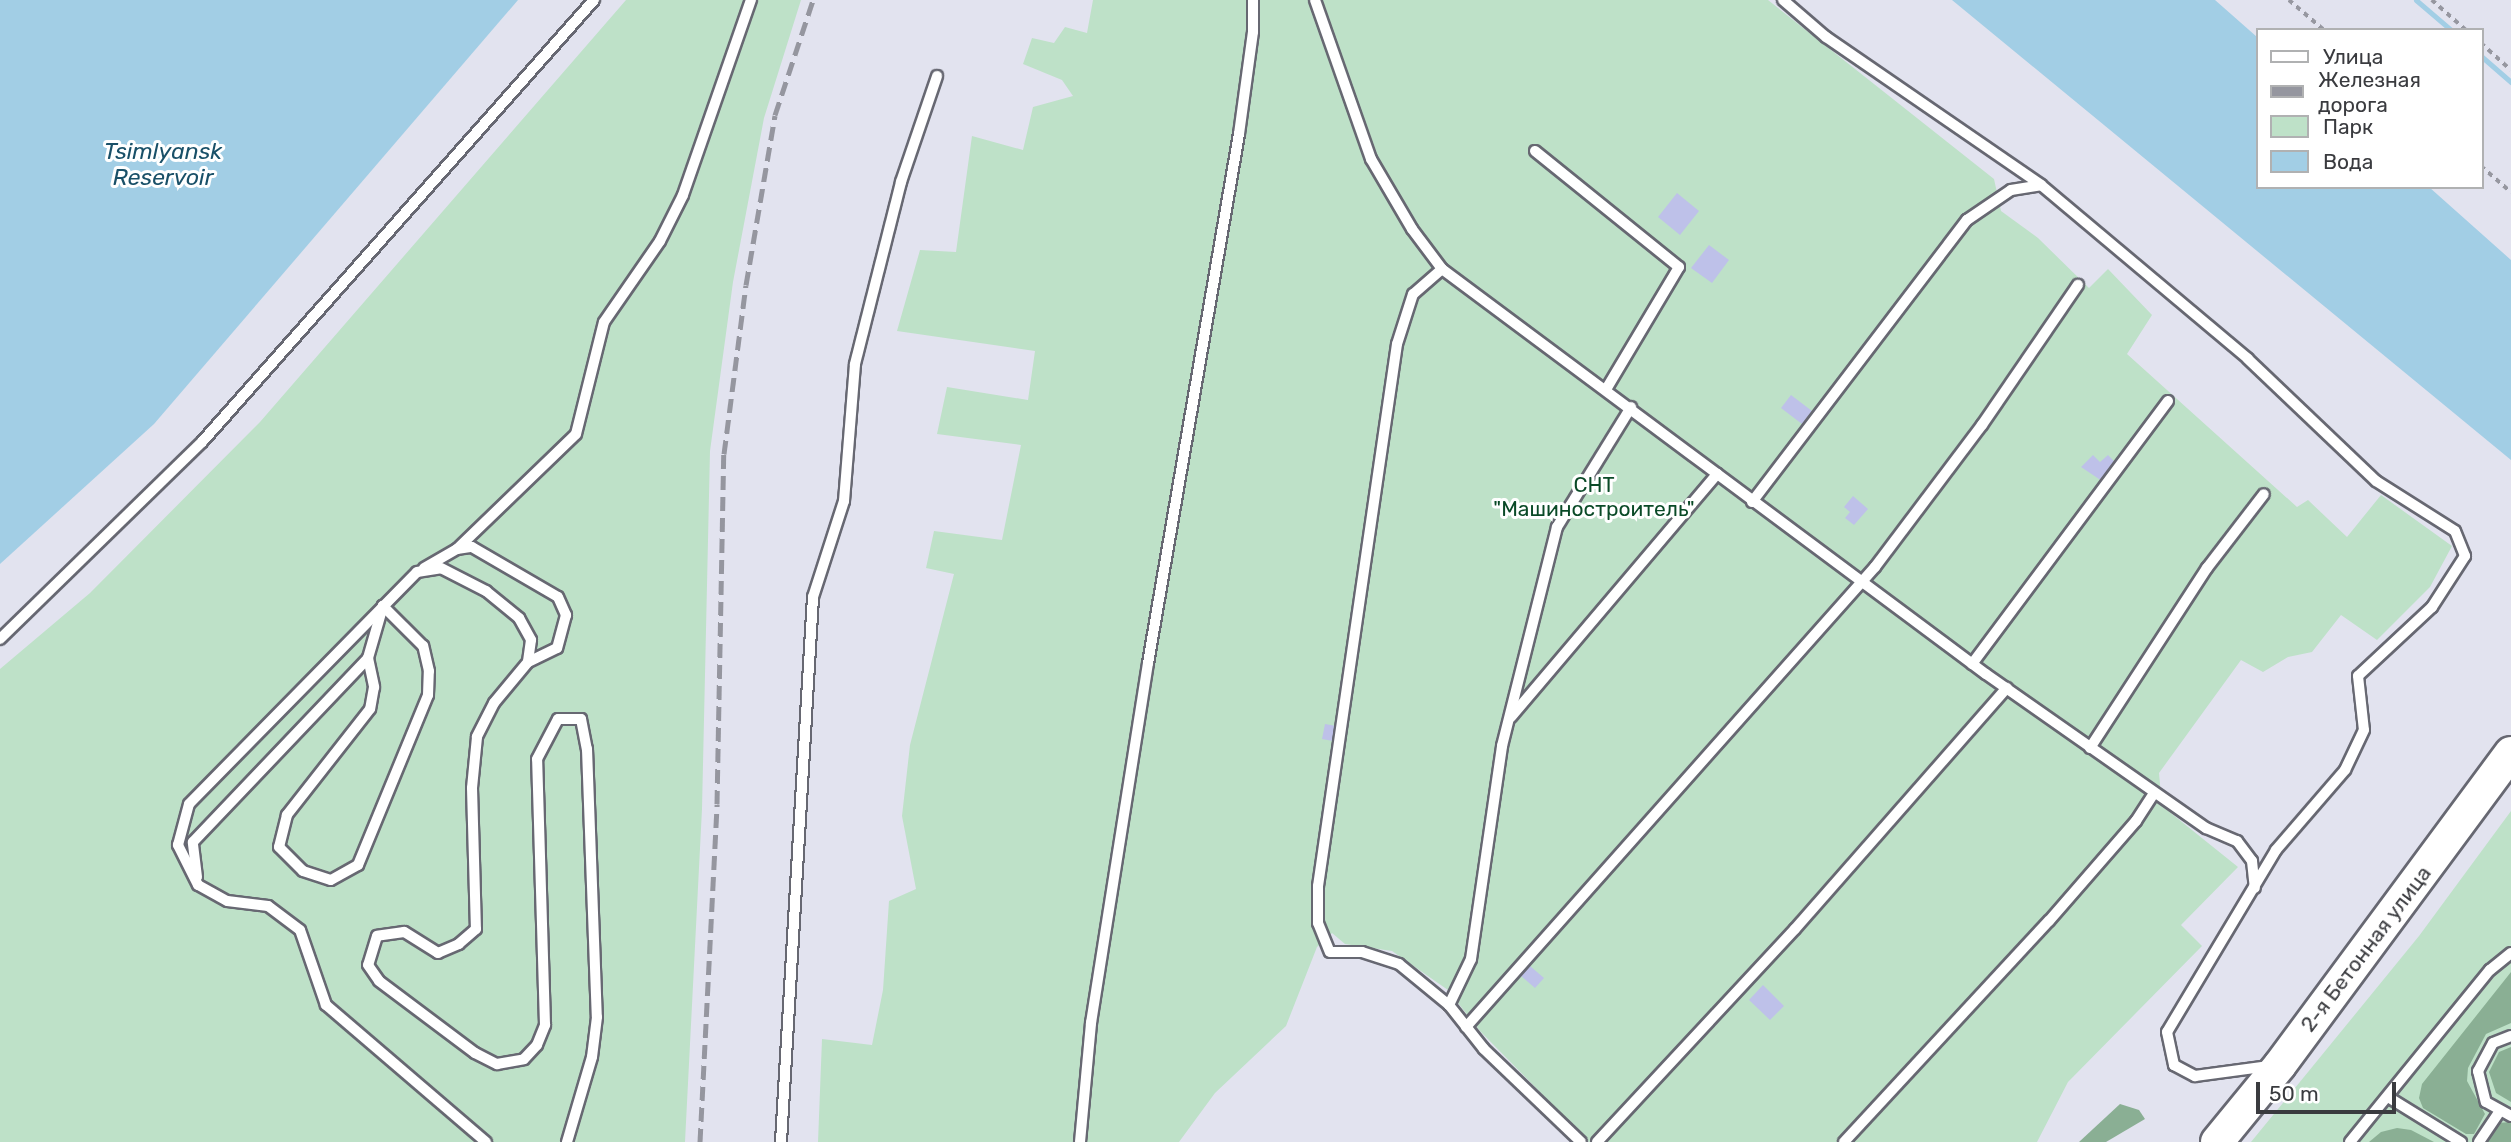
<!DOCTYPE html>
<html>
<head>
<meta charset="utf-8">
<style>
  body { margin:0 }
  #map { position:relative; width:2511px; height:1142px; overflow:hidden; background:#e2e3ef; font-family:Rubik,sans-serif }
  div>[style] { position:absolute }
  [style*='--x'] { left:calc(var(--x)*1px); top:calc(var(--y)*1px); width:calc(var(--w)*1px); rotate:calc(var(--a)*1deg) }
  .green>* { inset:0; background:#bee1c8 }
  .forest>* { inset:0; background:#8aaf94 }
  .water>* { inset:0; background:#a2cee5 }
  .stream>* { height:5px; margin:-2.5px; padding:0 2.5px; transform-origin:2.5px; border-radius:2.5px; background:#a2cee5 }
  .building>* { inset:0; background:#bec1e9 }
  .path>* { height:3.5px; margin-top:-1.75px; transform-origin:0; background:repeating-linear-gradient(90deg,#9697a0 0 5px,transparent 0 10px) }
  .roads { filter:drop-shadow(2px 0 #676872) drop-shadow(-2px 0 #676872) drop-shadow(0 2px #676872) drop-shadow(0 -2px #676872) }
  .service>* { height:10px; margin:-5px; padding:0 5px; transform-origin:5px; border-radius:5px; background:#fff }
  .primary>* { height:32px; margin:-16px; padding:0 16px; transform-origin:16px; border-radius:16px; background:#fff }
  .rail>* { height:5px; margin-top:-2.5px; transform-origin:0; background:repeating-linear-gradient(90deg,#95969f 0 14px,transparent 0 21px) }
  span { translate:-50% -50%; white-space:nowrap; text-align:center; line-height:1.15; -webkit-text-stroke:6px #fff; paint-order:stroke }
  .park-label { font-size:21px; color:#0a4a27 }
  .street-label { font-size:21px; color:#3a3b3f }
  .water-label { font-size:23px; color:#195068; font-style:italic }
  .legend { position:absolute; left:2256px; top:28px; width:228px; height:161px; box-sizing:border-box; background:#fff; border:2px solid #b0b1b2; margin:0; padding:9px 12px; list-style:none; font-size:21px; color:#3a3b3f }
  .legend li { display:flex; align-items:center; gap:14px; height:35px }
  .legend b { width:35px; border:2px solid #b0b1b2 }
  .scale { position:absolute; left:2256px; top:1082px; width:140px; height:32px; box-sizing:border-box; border:4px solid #3a3b3f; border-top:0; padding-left:9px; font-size:21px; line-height:24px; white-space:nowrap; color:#3a3b3f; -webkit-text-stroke:5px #fff; paint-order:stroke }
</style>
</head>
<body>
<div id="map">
  <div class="green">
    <i style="clip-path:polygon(626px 0,801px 0,764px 118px,733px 282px,710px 451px,702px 809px,685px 1142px,0 1142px,0 669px,90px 593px,260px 422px)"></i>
    <i style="clip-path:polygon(1093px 0,1768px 0,1994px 179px,2001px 211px,2038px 238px,2089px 288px,2108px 269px,2152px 315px,2127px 354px,2297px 507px,2308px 500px,2347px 537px,2381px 495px,2452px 546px,2430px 587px,2377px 640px,2341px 615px,2312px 652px,2288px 657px,2263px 672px,2241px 660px,2159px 773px,2162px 806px,2238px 867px,2181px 925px,2202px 946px,2068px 1082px,2037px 1142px,1589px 1142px,1479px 1030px,1448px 990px,1392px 951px,1345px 944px,1332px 933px,1317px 947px,1286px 1026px,1215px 1093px,1179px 1142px,818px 1142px,822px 1039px,872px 1045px,883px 990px,889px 901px,916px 889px,902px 816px,910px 745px,954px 574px,926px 568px,934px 531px,1002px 540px,1021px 445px,937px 434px,947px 387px,1028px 400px,1035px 351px,897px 331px,920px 250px,956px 252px,972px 136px,1023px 150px,1033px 107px,1073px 96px,1062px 80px,1023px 64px,1032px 38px,1054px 43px,1065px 27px,1087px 33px)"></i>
    <i style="clip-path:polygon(2511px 811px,2511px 1142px,2251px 1142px,2419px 936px)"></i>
  </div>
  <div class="forest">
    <i style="clip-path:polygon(2511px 972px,2511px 1023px,2486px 1034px,2468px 1068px,2467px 1081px,2485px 1114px,2474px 1134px,2466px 1134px,2423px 1108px,2419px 1098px,2422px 1084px)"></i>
    <i style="clip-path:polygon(2511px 1047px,2511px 1102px,2496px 1093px,2489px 1072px,2499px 1052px)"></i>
    <i style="clip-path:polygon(2120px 1104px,2139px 1110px,2145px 1119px,2106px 1142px,2079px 1142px)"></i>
    <i style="clip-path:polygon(2511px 1122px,2511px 1142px,2486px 1142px,2498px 1123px)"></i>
    <i style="clip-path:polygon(2397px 1128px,2411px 1130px,2434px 1142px,2369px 1142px,2381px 1132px)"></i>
  </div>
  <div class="water">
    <i style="clip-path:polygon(0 0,518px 0,154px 424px,0 564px)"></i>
    <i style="clip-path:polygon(1952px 0,2215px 0,2257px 37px,2257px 187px,2429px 187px,2511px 260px,2511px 460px)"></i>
  </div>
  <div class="stream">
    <i style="--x:2416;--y:0;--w:46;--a:40.6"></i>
    <i style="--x:2481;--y:56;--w:40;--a:41"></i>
  </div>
  <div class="building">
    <i style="clip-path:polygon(1677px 193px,1699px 211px,1680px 235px,1658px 217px)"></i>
    <i style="clip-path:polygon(1709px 245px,1729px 260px,1712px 283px,1691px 268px)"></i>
    <i style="clip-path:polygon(1791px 395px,1812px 411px,1802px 424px,1781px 408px)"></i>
    <i style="clip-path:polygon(2093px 455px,2100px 462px,2108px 455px,2118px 465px,2102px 481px,2081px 467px)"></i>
    <i style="clip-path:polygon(1853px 496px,1868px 509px,1854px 525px,1845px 518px,1850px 512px,1844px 507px)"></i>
    <i style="clip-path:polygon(1325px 724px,1336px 726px,1333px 741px,1322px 739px)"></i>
    <i style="clip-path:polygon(1530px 966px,1544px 978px,1535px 988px,1521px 976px)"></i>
    <i style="clip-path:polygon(1763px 985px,1784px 1006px,1770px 1020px,1749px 1000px)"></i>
  </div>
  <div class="path">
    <i style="--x:2289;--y:0;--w:46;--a:40.6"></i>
    <i style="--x:2432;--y:0;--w:45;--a:41.4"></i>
    <i style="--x:2481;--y:43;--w:40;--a:42"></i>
    <i style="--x:2481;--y:166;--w:40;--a:41"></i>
  </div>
  <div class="roads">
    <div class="service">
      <i style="--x:1315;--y:0;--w:169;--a:70.6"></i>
      <i style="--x:1371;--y:159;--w:81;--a:59.6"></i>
      <i style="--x:1412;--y:229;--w:50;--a:53.1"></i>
      <i style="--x:1442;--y:269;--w:38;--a:139"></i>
      <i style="--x:1413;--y:294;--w:52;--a:107.7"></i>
      <i style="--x:1397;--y:344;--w:548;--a:98.29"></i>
      <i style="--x:1318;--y:886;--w:37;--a:90"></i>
      <i style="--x:1318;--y:923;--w:31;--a:68"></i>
      <i style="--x:1330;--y:952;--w:32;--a:0"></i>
      <i style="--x:1362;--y:952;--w:39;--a:18"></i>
      <i style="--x:1399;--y:964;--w:65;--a:39.4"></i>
      <i style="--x:1449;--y:1005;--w:56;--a:51.5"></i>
      <i style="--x:1484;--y:1049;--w:134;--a:43.8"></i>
      <i style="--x:1783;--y:0;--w:57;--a:40.7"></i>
      <i style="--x:1826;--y:37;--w:261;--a:34.5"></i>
      <i style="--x:2041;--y:185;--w:270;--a:40"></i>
      <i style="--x:2248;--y:359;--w:177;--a:43.6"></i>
      <i style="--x:2376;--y:481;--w:93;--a:32.3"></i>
      <i style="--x:2455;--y:531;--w:27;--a:68"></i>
      <i style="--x:2465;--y:556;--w:61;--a:122.9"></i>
      <i style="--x:2432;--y:607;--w:101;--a:137"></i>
      <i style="--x:2358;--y:676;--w:54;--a:83.7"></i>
      <i style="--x:2364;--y:730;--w:44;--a:115.4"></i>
      <i style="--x:2345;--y:770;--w:106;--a:130.8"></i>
      <i style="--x:2276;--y:850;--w:212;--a:120.9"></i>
      <i style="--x:2167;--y:1032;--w:34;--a:78"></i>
      <i style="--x:2174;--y:1065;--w:24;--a:28"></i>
      <i style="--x:2195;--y:1076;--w:75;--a:-7.7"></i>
      <i style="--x:1535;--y:151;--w:185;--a:38.9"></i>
      <i style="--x:1679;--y:267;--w:141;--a:120.8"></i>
      <i style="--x:1442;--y:269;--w:678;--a:36.67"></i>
      <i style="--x:1986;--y:674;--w:269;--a:35"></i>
      <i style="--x:2206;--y:828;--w:34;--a:23"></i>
      <i style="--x:2237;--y:841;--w:25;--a:53"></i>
      <i style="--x:2252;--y:861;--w:27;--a:84"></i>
      <i style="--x:1752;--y:502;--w:355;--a:-52.7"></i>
      <i style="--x:1967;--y:220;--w:53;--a:-34.3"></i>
      <i style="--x:2011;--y:190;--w:30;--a:-9"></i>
      <i style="--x:457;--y:549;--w:165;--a:-44"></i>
      <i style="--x:576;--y:434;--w:115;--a:-76"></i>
      <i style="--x:604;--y:322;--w:98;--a:-55.3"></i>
      <i style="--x:660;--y:241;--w:51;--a:-63.4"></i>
      <i style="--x:683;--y:195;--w:207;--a:-70.8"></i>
      <i style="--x:424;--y:568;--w:38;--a:-30"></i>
      <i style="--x:457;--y:549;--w:15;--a:-8"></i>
      <i style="--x:472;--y:547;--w:99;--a:30.2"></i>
      <i style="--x:558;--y:597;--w:20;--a:66"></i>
      <i style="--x:566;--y:615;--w:34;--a:105"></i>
      <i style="--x:557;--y:648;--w:32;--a:154"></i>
      <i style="--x:0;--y:639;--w:282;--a:-44.3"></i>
      <i style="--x:202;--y:442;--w:591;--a:-48.43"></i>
      <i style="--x:1972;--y:664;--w:328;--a:-53.3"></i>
      <i style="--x:1511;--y:717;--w:319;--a:-49.7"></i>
      <i style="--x:2090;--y:748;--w:215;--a:-57"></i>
      <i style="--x:2207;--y:568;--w:93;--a:-52.4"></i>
      <i style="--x:197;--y:877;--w:35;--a:-97"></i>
      <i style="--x:193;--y:842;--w:254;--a:-46.4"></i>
      <i style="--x:368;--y:658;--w:30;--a:78"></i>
      <i style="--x:374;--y:687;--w:22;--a:100"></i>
      <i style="--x:370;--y:709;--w:135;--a:128.1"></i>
      <i style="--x:287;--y:815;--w:33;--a:104"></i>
      <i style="--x:279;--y:847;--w:34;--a:45"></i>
      <i style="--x:303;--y:871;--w:29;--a:18"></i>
      <i style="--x:331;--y:880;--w:31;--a:-29"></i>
      <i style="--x:358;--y:865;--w:184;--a:-67.6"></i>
      <i style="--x:428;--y:695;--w:24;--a:-88"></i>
      <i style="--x:429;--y:671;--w:26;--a:-103"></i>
      <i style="--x:423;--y:646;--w:57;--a:-135"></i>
      <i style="--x:383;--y:606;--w:54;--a:106.1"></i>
      <i style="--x:1449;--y:1005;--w:51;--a:-64.4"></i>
      <i style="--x:1471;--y:959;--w:215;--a:-81.7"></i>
      <i style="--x:1502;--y:746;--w:226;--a:-75.9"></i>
      <i style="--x:1557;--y:527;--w:141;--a:-58.3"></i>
      <i style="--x:1466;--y:1027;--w:616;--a:-48.36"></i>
      <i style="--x:1875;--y:567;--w:178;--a:-53"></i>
      <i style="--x:1982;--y:425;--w:170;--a:-55.6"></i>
      <i style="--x:2511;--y:1036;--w:19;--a:159"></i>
      <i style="--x:2493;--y:1043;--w:32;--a:118"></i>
      <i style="--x:2478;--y:1071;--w:32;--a:76"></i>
      <i style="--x:2486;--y:1102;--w:29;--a:29"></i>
      <i style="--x:2388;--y:1097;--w:86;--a:31.7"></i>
      <i style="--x:486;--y:1142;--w:211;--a:-139.4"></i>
      <i style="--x:326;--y:1005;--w:79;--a:-109.1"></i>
      <i style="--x:300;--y:930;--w:40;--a:-143"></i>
      <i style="--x:268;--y:906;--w:41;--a:-173"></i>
      <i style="--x:227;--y:901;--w:33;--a:-151"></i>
      <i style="--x:198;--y:885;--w:45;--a:-116.6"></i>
      <i style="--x:178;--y:845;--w:42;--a:-75"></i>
      <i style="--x:189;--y:804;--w:325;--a:-45.5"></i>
      <i style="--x:417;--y:572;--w:24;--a:-9"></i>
      <i style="--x:441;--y:568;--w:51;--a:27.1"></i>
      <i style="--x:486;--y:591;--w:43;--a:39.3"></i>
      <i style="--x:519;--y:618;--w:25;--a:61"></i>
      <i style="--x:531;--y:640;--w:22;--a:98"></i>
      <i style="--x:528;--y:662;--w:53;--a:129.7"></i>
      <i style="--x:494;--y:703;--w:38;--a:117"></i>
      <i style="--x:477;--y:737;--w:51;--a:95.6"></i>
      <i style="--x:472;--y:788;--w:141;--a:88.4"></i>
      <i style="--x:476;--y:929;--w:23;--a:139"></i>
      <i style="--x:459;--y:944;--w:23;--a:157"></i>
      <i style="--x:438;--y:953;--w:40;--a:-148"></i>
      <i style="--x:404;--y:932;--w:27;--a:172"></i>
      <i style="--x:377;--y:936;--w:30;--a:107"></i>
      <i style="--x:368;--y:965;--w:19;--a:55"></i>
      <i style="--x:379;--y:981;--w:120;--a:36.9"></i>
      <i style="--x:475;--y:1053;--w:25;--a:27"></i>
      <i style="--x:497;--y:1064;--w:27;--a:-10"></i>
      <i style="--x:524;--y:1059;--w:19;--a:-47"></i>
      <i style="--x:537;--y:1045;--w:22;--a:-68"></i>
      <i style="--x:545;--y:1025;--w:266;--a:-91.7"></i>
      <i style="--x:537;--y:759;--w:45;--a:-62.3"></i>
      <i style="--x:558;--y:719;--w:23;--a:0"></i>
      <i style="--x:581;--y:719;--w:31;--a:79"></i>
      <i style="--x:587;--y:749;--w:268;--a:87.9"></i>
      <i style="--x:597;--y:1017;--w:40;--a:97.1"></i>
      <i style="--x:592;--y:1057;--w:89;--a:106.4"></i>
      <i style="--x:781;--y:1142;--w:546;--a:-86.64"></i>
      <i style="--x:813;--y:597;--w:101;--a:-72.1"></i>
      <i style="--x:844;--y:501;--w:137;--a:-85.4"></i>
      <i style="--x:855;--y:364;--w:188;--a:-75.8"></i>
      <i style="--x:901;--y:182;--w:112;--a:-71.2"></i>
      <i style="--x:1080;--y:1142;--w:120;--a:-84.7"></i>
      <i style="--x:1091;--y:1023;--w:364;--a:-81"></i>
      <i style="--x:1148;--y:663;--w:537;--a:-80.24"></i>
      <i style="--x:1239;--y:134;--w:103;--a:-82.2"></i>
      <i style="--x:1253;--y:32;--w:32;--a:-90"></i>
      <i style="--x:1597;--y:1142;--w:291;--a:-47.1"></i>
      <i style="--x:1795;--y:929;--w:321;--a:-48.7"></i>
      <i style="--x:1844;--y:1142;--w:301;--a:-47.2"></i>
      <i style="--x:2049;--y:921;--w:133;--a:-49"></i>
      <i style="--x:2136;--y:821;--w:33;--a:-57"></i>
      <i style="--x:2350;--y:1142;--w:222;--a:-50.9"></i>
      <i style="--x:2490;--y:970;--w:27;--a:-39"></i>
      <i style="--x:2479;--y:1142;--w:36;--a:-56"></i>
    </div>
    <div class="primary">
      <i style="--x:2217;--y:1142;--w:99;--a:-50.7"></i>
      <i style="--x:2280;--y:1065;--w:388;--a:-53.5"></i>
    </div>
  </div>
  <div class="rail">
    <i style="--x:700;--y:1142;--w:338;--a:-87.1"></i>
    <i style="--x:717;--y:804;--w:350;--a:-88.9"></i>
    <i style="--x:724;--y:454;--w:170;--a:-82.6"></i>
    <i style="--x:746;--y:285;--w:172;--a:-80.3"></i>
    <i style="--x:775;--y:115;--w:121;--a:-71.7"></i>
  </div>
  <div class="park-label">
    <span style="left:1594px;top:497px">СНТ<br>"Машиностроитель"</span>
  </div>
  <div class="street-label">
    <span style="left:2366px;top:949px;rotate:-53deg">2-я Бетонная улица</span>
  </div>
  <div class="water-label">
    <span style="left:163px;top:164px">Tsimlyansk<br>Reservoir</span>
  </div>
  <ul class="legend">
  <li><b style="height:9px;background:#fff"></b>Улица</li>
  <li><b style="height:9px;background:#95969f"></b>Железная дорога</li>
  <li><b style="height:19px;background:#bee1c8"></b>Парк</li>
  <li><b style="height:19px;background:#a2cee5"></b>Вода</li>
  </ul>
  <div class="scale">50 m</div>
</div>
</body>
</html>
